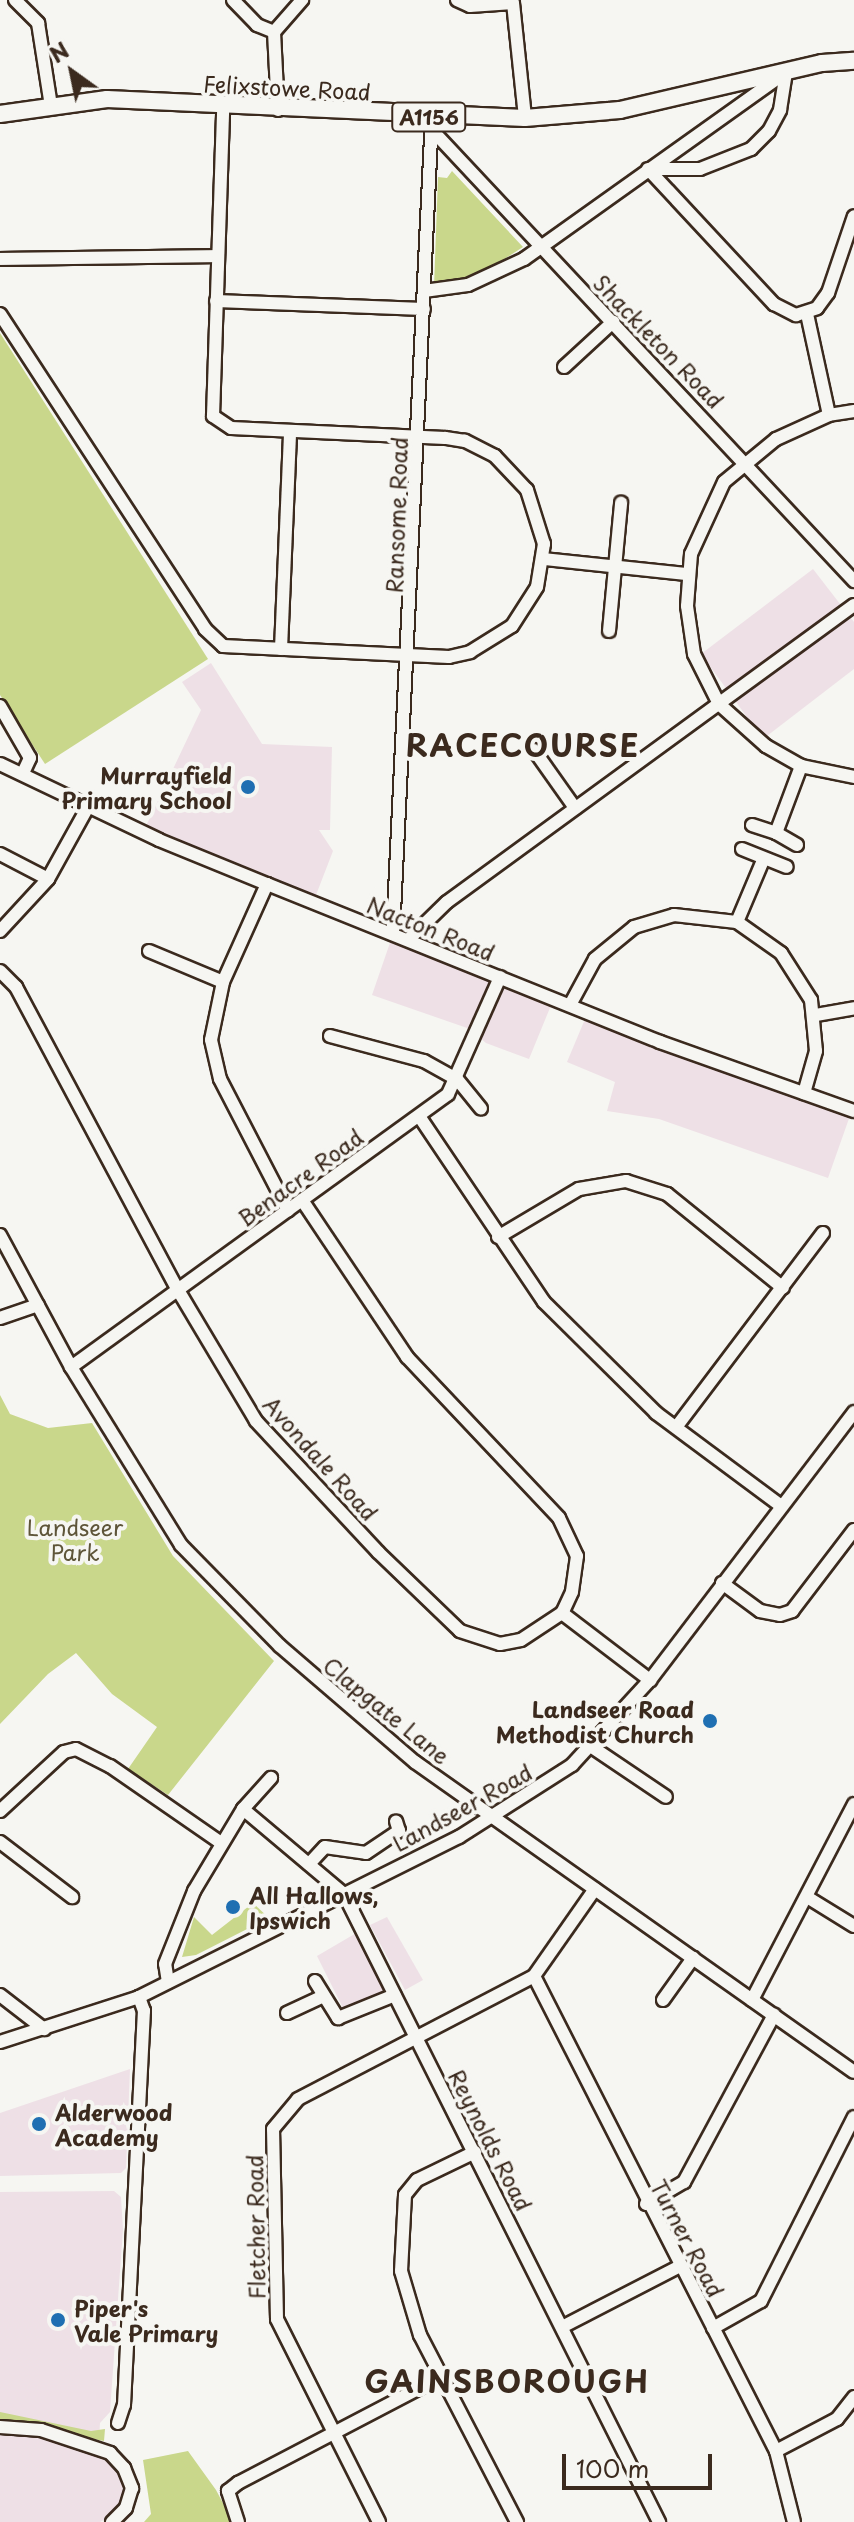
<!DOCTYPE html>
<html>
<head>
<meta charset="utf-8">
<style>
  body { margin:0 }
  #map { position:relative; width:854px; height:2522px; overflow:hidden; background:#f6f6f2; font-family:"Playpen Sans",sans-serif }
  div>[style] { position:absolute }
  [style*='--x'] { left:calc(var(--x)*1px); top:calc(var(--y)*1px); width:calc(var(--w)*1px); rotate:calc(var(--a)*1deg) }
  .built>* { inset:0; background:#eee0e6 }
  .green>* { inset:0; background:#c9d78b }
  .roads { filter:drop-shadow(2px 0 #3b2a1e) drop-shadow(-2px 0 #3b2a1e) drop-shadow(0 2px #3b2a1e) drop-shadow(0 -2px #3b2a1e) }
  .minor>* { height:12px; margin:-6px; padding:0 6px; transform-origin:6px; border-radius:6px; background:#f6f6f2 }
  .major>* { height:16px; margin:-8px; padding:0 8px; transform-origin:8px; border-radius:8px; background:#f6f6f2 }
  .dots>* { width:22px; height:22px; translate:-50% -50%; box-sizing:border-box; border:4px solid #f6f6f2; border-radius:50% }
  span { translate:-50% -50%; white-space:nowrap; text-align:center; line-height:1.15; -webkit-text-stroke:8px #f6f6f2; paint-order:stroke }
  .shield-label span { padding:2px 6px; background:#f6f6f2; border:2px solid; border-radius:6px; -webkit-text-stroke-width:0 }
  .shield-label { font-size:20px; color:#3b2a1e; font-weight:700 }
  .street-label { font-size:22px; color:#3b2a1e }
  .poi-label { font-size:22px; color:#3b2a1e; font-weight:700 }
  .right { translate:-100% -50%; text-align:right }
  .left { translate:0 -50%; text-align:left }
  .park-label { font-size:22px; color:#5e5539 }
  .district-label { font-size:30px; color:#3b2a1e; font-weight:700; letter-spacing:2px }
  .north { position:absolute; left:32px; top:32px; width:80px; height:80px; -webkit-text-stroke:6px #f6f6f2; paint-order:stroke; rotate:327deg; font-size:22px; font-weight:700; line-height:32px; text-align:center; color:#3b2a1e }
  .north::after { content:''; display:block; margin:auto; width:28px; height:36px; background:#3b2a1e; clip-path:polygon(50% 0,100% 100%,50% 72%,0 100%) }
  .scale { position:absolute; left:562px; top:2454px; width:150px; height:36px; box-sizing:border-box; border:4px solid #3b2a1e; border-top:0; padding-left:10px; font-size:24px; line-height:28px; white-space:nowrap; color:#3b2a1e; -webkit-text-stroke:6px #f6f6f2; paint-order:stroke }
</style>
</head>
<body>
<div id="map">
  <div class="built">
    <i style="clip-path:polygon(813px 569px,854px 622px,854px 669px,763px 739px,701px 654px)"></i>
    <i style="clip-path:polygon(211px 663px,262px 744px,332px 747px,330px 830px,319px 830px,333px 851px,316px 895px,146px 826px,201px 710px,182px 682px)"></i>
    <i style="clip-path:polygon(393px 934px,554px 998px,529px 1059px,486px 1043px,470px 1029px,372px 995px)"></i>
    <i style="clip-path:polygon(588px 1012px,852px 1110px,828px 1178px,659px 1119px,607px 1111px,615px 1082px,567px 1062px)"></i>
    <i style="clip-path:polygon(387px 1917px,423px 1980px,405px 1990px,370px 1925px)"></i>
    <i style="clip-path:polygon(358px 1932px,386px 1994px,346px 2014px,317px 1956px)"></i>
    <i style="clip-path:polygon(130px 2069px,126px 2168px,121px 2173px,0 2176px,0 2113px)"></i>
    <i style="clip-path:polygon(114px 2191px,121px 2197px,123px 2229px,110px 2412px,100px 2423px,99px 2438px,0 2420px,0 2192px)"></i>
    <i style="clip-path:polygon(0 2427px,41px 2430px,110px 2453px,132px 2488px,126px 2508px,100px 2522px,0 2522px)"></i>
  </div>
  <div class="green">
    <i style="clip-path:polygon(452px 171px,523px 247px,481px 274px,434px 287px,438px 177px,447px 178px)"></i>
    <i style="clip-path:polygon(0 333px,208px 659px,45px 764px,0 695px)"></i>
    <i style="clip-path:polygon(0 1395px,10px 1414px,48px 1428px,92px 1423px,173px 1556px,274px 1661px,168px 1795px,128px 1769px,157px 1727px,112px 1694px,76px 1653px,48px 1674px,0 1724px)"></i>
    <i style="clip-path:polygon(253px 1903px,269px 1918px,196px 1955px,182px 1957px,194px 1917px,212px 1935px)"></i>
    <i style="clip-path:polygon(0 2412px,91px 2431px,105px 2429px,104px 2441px,0 2422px)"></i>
    <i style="clip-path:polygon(188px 2451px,216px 2490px,233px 2522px,144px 2522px,151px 2514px,143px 2460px)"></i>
  </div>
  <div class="roads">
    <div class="minor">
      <i style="--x:15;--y:0;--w:33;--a:45"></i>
      <i style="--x:38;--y:23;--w:84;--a:81.1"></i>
      <i style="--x:233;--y:0;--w:35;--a:46"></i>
      <i style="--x:257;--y:25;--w:18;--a:22"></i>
      <i style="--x:457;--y:0;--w:14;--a:25"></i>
      <i style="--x:470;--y:6;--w:43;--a:-4"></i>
      <i style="--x:513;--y:3;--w:116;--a:84"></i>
      <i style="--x:274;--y:32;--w:78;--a:87.1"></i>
      <i style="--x:274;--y:32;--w:43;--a:-48.8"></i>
      <i style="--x:432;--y:130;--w:618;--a:46.9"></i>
      <i style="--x:648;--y:169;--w:185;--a:47"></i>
      <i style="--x:774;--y:304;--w:25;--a:27"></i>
      <i style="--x:796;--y:315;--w:22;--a:-18"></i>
      <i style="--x:817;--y:308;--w:19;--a:-54"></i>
      <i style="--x:828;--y:293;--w:81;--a:-71.3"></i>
      <i style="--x:650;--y:169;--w:50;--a:0"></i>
      <i style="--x:700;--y:169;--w:55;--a:-21.4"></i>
      <i style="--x:751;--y:149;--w:25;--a:-45"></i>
      <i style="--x:769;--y:131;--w:24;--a:-62"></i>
      <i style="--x:780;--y:110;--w:38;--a:-81"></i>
      <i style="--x:0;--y:259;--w:217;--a:-0.8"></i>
      <i style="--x:424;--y:291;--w:44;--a:-7.8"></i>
      <i style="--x:468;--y:285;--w:62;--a:-24.9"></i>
      <i style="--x:524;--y:259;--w:322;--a:-35.5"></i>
      <i style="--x:216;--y:301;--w:208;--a:2.2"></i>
      <i style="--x:0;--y:314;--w:376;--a:56.9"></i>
      <i style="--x:205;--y:629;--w:25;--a:43"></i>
      <i style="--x:223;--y:646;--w:226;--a:2.8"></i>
      <i style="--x:449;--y:657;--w:22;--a:-13"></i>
      <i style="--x:470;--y:652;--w:49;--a:-31.8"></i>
      <i style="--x:512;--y:626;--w:46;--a:-57.3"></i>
      <i style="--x:537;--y:587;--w:44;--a:-80.8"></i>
      <i style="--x:544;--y:544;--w:57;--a:-107.5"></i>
      <i style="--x:527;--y:490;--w:47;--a:-133.3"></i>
      <i style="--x:495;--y:456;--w:34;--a:-153"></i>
      <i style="--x:465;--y:441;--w:20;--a:-171"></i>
      <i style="--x:445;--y:438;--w:214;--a:-177.3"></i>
      <i style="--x:231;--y:428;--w:22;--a:-146"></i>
      <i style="--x:213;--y:416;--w:309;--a:-88.1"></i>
      <i style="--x:807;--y:314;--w:103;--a:77.7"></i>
      <i style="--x:564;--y:367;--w:67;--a:-42.6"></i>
      <i style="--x:854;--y:411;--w:25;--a:171"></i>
      <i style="--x:829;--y:415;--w:58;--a:155.6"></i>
      <i style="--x:776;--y:439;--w:67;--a:140.4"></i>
      <i style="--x:724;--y:482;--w:79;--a:114.6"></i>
      <i style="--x:691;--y:554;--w:52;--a:94.4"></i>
      <i style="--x:687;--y:606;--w:49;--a:81.7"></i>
      <i style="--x:694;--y:654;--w:56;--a:63.4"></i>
      <i style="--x:719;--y:704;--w:63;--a:41.8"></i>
      <i style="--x:766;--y:746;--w:40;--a:29.7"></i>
      <i style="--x:801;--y:766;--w:54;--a:11.7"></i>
      <i style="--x:544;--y:559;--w:144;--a:6"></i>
      <i style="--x:609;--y:631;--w:129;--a:-84.6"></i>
      <i style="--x:281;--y:649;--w:218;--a:-87.6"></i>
      <i style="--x:0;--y:706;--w:60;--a:60"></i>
      <i style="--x:30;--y:758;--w:17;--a:115"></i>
      <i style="--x:534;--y:750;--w:71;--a:54.7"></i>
      <i style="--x:0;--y:764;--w:176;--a:25.5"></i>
      <i style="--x:159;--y:840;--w:117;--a:22.2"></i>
      <i style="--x:267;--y:884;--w:424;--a:21.9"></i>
      <i style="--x:660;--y:1042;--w:206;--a:19.6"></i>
      <i style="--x:752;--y:825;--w:25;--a:18"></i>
      <i style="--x:797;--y:845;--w:24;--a:-150"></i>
      <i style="--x:776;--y:833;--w:72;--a:-69.5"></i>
      <i style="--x:742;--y:849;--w:48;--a:21.8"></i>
      <i style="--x:0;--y:854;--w:54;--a:27.5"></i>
      <i style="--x:267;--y:884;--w:107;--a:114.2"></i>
      <i style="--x:223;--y:982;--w:59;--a:101.7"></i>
      <i style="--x:211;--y:1040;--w:40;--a:77"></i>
      <i style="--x:220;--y:1079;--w:148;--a:62.6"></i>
      <i style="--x:737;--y:922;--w:69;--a:-67.1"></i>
      <i style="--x:0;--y:931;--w:71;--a:-47.3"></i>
      <i style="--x:48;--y:879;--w:85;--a:-61"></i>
      <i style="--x:393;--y:934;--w:818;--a:-87.27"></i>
      <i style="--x:408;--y:940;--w:54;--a:-44.3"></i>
      <i style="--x:447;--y:902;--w:504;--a:-36.12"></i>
      <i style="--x:149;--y:951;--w:80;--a:22.7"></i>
      <i style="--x:0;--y:971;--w:23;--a:45"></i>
      <i style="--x:16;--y:987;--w:344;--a:61.9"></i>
      <i style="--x:178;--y:1290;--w:152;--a:59.2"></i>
      <i style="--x:256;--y:1421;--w:179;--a:47"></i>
      <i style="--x:378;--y:1552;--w:114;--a:43.9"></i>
      <i style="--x:460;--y:1631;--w:42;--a:18"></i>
      <i style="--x:500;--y:1644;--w:21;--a:-11"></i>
      <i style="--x:521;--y:1640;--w:49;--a:-33.4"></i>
      <i style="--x:562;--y:1613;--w:111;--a:37.3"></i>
      <i style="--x:570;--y:1005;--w:52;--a:-61.5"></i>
      <i style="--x:595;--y:959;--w:50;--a:-39.4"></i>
      <i style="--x:634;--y:927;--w:42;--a:-16.7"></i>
      <i style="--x:674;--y:915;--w:63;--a:6.3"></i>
      <i style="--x:737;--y:922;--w:54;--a:35.2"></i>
      <i style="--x:781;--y:953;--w:56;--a:57.4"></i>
      <i style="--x:811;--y:1000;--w:51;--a:84.4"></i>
      <i style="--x:816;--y:1051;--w:44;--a:105.9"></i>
      <i style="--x:816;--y:1015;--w:39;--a:-10"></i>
      <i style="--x:330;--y:1036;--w:97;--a:14.9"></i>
      <i style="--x:424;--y:1061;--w:38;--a:29"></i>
      <i style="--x:457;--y:1079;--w:38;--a:51"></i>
      <i style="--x:419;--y:1116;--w:224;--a:56.1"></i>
      <i style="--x:544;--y:1302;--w:158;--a:44.7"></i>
      <i style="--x:656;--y:1413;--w:156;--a:36.6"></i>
      <i style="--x:302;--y:1200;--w:189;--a:56.2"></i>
      <i style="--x:407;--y:1357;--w:221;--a:46.6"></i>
      <i style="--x:559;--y:1518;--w:42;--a:64.7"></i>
      <i style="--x:577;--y:1556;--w:36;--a:98"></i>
      <i style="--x:572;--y:1592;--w:23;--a:115"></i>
      <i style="--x:0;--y:1235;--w:150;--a:61.7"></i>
      <i style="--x:71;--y:1367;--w:209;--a:58.3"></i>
      <i style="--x:181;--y:1545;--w:141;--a:45.6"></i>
      <i style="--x:280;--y:1646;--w:178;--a:40.7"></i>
      <i style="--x:415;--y:1762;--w:537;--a:35.23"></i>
      <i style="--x:498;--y:1237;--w:94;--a:-30.7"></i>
      <i style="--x:579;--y:1189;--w:48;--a:-9.7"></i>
      <i style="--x:626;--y:1181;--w:43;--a:17.6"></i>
      <i style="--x:667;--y:1194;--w:149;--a:39"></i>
      <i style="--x:0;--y:1318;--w:40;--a:-18.9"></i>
      <i style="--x:71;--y:1367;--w:465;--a:-35.9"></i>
      <i style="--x:448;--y:1094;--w:128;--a:-66"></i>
      <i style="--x:677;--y:1426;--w:242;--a:-52.9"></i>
      <i style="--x:722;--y:1583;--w:47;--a:36.4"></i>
      <i style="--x:760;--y:1611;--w:20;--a:11"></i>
      <i style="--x:780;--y:1615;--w:13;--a:-18"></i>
      <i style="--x:792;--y:1611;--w:102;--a:-52.6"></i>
      <i style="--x:592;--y:1747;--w:89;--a:34"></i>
      <i style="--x:243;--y:1809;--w:132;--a:40.1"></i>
      <i style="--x:344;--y:1894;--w:703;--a:63.36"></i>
      <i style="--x:0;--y:1811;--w:87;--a:-42.7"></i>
      <i style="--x:64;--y:1752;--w:12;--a:-14"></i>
      <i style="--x:76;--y:1749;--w:38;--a:27"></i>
      <i style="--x:110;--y:1766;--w:135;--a:34.7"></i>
      <i style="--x:0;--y:1842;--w:91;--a:37.4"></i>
      <i style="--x:309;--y:1864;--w:23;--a:-47"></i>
      <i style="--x:325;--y:1847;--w:41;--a:8.3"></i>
      <i style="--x:366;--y:1853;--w:40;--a:-34"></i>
      <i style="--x:399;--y:1831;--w:10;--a:-107"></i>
      <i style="--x:807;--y:1897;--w:55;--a:31.7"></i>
      <i style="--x:534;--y:1976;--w:533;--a:63"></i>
      <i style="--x:776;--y:2451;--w:73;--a:75.8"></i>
      <i style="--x:315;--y:1981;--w:44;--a:58.1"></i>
      <i style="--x:338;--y:2018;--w:61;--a:-22"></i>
      <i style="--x:168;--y:1982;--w:18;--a:-99"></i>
      <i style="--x:165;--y:1964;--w:79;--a:-68.3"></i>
      <i style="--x:194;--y:1891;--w:96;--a:-59.1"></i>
      <i style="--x:243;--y:1809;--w:42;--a:-47.9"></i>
      <i style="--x:0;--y:1995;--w:56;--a:37.7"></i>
      <i style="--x:663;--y:2000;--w:52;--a:-54.5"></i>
      <i style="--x:752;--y:2000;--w:221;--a:-62.5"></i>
      <i style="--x:287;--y:2013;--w:38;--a:-25"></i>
      <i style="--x:0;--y:2042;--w:146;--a:-17.9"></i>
      <i style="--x:139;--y:1997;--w:358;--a:-26.6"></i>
      <i style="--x:459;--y:1837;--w:134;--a:-32.5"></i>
      <i style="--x:572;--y:1765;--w:115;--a:-47.5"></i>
      <i style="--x:650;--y:1680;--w:337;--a:-52.7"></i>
      <i style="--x:475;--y:2152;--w:64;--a:154.2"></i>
      <i style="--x:417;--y:2180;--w:19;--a:129"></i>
      <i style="--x:405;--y:2195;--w:76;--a:93"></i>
      <i style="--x:401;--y:2271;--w:67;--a:73.5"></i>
      <i style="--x:420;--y:2335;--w:211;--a:62.6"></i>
      <i style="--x:646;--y:2204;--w:44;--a:-30.1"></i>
      <i style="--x:684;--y:2182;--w:190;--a:-61.7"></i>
      <i style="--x:562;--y:2327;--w:133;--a:-27.3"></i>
      <i style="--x:713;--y:2328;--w:55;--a:-29.4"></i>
      <i style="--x:761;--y:2301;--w:206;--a:-63.2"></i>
      <i style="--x:118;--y:2423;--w:19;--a:-72"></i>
      <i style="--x:124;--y:2405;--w:395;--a:-87.1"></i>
      <i style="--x:144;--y:2011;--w:15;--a:-110"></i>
      <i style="--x:0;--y:2427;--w:41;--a:4.2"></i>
      <i style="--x:41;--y:2430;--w:73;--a:18.4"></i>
      <i style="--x:110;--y:2453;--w:21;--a:47"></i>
      <i style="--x:124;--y:2468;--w:22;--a:68"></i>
      <i style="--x:132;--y:2488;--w:21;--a:107"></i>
      <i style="--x:126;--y:2508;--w:20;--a:135"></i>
      <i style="--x:776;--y:2451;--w:69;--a:-27.7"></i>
      <i style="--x:837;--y:2419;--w:28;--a:-52"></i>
      <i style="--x:238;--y:2522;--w:33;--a:-108"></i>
      <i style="--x:228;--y:2491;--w:13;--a:-39"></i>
      <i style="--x:238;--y:2483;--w:231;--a:-27.6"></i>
      <i style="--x:379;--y:2522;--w:227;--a:-116.7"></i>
      <i style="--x:277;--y:2319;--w:190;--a:-91.2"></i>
      <i style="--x:273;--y:2129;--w:39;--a:-50"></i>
      <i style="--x:298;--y:2099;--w:266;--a:-27.5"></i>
      <i style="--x:534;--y:1976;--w:106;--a:-55"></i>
    </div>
    <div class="major">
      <i style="--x:0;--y:114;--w:108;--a:-8"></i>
      <i style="--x:107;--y:99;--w:418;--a:2.6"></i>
      <i style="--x:525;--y:118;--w:95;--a:-4.8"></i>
      <i style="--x:620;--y:110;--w:207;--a:-13.1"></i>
      <i style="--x:822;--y:63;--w:32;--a:-4"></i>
    </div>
  </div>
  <div class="dots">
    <i style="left:248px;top:787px;background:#1f6fb2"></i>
    <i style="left:710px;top:1721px;background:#1f6fb2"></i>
    <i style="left:233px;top:1907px;background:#1f6fb2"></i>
    <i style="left:39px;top:2124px;background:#1f6fb2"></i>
    <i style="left:58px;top:2320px;background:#1f6fb2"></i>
  </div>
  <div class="shield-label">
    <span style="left:429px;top:117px">A1156</span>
  </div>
  <div class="street-label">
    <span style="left:287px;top:87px;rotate:3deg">Felixstowe Road</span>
    <span style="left:659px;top:341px;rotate:46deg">Shackleton Road</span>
    <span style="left:396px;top:515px;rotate:-88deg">Ransome Road</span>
    <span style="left:431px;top:928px;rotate:22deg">Nacton Road</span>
    <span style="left:300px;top:1177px;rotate:-36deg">Benacre Road</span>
    <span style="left:321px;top:1458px;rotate:48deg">Avondale Road</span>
    <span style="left:387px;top:1710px;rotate:39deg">Clapgate Lane</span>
    <span style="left:462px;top:1807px;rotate:-29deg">Landseer Road</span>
    <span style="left:491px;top:2140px;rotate:63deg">Reynolds Road</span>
    <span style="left:255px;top:2227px;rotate:-91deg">Fletcher Road</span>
    <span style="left:688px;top:2238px;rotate:62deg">Turner Road</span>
  </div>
  <div class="poi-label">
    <span class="right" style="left:232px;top:787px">Murrayfield<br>Primary School</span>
    <span class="right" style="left:694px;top:1721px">Landseer Road<br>Methodist Church</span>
    <span class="left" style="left:249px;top:1907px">All Hallows,<br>Ipswich</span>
    <span class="left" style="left:55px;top:2124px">Alderwood<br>Academy</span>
    <span class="left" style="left:74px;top:2320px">Piper's<br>Vale Primary</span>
  </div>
  <div class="park-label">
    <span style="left:75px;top:1539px">Landseer<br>Park</span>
  </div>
  <div class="district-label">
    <span style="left:523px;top:745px">RACECOURSE</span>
    <span style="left:507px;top:2381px">GAINSBOROUGH</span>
  </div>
  <div class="north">N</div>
  <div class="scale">100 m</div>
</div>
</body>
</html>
